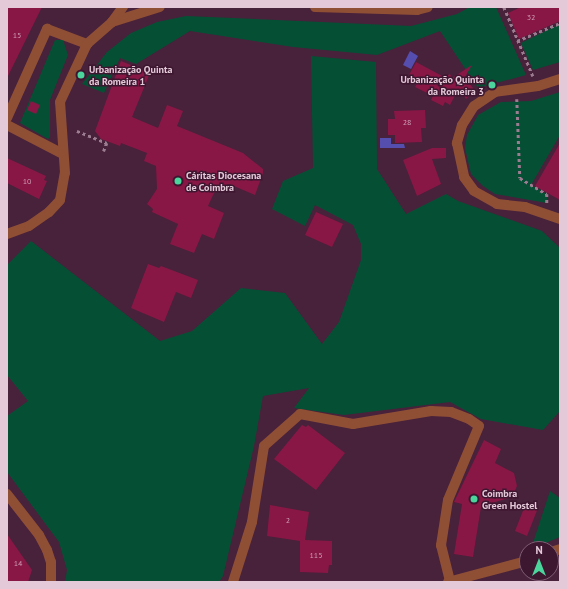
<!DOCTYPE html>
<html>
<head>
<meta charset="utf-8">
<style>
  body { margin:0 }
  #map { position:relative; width:567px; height:589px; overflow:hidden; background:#48213a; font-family:"PT Sans",sans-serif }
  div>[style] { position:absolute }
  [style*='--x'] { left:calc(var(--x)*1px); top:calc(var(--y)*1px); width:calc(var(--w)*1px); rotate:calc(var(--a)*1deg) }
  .green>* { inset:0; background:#055035 }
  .water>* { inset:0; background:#554eaf }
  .building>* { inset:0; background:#881745 }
  .path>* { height:2.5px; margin-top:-1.25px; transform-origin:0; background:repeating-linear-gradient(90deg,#9c7c90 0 3px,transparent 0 6px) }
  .minor>* { height:10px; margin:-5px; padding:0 5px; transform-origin:5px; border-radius:5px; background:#8f4f35 }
  .dots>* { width:11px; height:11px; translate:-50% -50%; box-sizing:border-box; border:2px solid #3d1630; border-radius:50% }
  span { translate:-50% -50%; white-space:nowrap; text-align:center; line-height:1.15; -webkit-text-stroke:3px #3d1630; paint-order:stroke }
  .number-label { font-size:8px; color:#cd9db4 }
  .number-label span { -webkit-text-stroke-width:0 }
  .poi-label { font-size:10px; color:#e4cad9; font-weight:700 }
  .left { translate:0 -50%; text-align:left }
  .right { translate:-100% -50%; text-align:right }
  .frame { position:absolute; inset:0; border:8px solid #e4cad9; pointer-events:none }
  .north { position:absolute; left:519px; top:541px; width:40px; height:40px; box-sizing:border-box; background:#3d1630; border:1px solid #805e74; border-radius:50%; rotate:0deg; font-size:11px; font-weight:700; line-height:16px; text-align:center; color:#e4cad9 }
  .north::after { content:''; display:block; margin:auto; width:14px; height:18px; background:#4bd49b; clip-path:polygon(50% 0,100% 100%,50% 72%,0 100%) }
</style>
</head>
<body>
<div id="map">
  <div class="green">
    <i style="clip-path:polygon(470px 7px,496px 7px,526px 75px,478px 88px,440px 31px,377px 55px,293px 47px,190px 31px,136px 64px,120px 58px,104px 93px,82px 84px,107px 52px,131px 33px,157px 22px,186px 16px,411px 26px,457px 14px)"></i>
    <i style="clip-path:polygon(560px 24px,560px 62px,533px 70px,521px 43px)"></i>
    <i style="clip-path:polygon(55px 40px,63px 40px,68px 55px,50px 100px,50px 137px,48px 139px,20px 123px)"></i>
    <i style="clip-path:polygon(311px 56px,376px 62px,377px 169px,406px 214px,446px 194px,458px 201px,542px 231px,560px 248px,560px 411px,543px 430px,481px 419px,450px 402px,344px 415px,294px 408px,309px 388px,263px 396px,254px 446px,223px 576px,219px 582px,65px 582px,67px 570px,59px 542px,7px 472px,7px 416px,28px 401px,7px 375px,7px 265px,31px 241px,160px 341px,192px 331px,241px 288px,285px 293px,322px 344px,339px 322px,361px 260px,361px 244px,353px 225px,315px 205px,305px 226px,272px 209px,283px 181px,313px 168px)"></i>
    <i style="clip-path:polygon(560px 92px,560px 135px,531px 185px,547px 194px,547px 203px,495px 194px,483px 186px,471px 174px,465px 148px,467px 135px,478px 115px,501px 102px,531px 101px)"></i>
    <i style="clip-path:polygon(550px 491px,560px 498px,560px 537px,531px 549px)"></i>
  </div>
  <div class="water">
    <i style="clip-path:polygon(410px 51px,418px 56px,411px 69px,403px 65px)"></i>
    <i style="clip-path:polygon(380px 138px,391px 138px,391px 144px,404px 144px,405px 148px,380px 148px)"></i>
  </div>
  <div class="building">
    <i style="clip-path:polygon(7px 7px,42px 7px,7px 78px)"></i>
    <i style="clip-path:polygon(521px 7px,560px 7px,560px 21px,519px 39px,508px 13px)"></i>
    <i style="clip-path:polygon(121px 61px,150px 73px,132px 117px,158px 128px,167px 105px,183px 111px,177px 126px,243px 153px,263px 169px,263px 173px,255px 195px,229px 184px,214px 193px,208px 206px,224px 213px,214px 239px,202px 234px,194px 253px,170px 244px,178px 224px,152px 212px,153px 209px,147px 204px,157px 189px,156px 166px,144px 161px,147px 153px,121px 143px,120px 146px,101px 139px,95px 131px)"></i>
    <i style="clip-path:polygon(416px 62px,444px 77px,450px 74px,452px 78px,472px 65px,465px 77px,475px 91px,466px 99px,459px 88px,450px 105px,445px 102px,443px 106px,431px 100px,433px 96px,415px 87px,419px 80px,409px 75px)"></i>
    <i style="clip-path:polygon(31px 101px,40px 105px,36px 114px,27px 110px)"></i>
    <i style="clip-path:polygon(425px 110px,426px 128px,421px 128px,422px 142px,395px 143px,395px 135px,388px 135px,388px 119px,395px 119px,394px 111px)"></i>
    <i style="clip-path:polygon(560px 143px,560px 200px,535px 186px)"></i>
    <i style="clip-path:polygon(432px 148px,446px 148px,446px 158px,432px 159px,441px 184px,417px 196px,403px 160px)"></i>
    <i style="clip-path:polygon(7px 158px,46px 176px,44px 180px,47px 181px,39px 199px,7px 183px)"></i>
    <i style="clip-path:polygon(316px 212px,343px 224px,332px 247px,305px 235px)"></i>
    <i style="clip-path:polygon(148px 264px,159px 268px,161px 266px,198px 280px,191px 298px,176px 292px,164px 322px,131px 308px)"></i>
    <i style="clip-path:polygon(302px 425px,306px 427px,308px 425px,345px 453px,316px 490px,274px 459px)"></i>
    <i style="clip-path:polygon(484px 440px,501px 449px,495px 463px,514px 473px,517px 486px,512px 497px,492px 503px,488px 510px,481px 507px,473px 557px,454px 554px,462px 504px,454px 502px)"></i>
    <i style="clip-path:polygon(526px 503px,538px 508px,527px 536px,515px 531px)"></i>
    <i style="clip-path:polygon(270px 505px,309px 512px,305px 540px,332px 541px,332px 565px,329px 565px,328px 573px,300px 572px,300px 541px,267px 536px)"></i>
    <i style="clip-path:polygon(7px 534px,32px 570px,28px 582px,7px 582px)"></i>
  </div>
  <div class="path">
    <i style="--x:504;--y:7;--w:75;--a:67.2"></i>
    <i style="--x:517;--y:41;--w:47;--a:-22.7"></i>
    <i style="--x:517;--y:99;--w:79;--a:87.8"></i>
    <i style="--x:520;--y:178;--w:31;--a:31"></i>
    <i style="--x:547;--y:194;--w:9;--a:90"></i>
    <i style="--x:77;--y:131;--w:32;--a:22"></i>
    <i style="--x:107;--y:143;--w:9;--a:111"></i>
  </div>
  <div class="minor">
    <i style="--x:315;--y:7;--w:102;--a:1.7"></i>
    <i style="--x:417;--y:10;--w:11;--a:-15"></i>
    <i style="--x:112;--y:22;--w:50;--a:-17.4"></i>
    <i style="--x:560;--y:79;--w:23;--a:162"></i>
    <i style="--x:538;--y:86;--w:43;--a:172.1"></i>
    <i style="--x:495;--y:92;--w:25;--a:146"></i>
    <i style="--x:474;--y:106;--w:22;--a:122"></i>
    <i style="--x:462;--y:125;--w:19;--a:106"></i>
    <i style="--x:457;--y:143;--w:35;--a:78"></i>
    <i style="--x:464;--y:177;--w:17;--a:54"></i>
    <i style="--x:474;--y:191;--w:26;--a:29"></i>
    <i style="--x:497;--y:204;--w:28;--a:6"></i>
    <i style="--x:525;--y:207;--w:37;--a:19"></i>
    <i style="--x:7;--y:118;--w:98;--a:-65.8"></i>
    <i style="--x:47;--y:29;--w:43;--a:20.6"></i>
    <i style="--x:7;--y:125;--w:63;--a:27.4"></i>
    <i style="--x:7;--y:234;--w:23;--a:-20"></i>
    <i style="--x:29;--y:226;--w:24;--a:-35"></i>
    <i style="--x:49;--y:212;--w:16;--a:-47"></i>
    <i style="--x:60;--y:200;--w:27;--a:-80"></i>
    <i style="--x:65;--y:173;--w:71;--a:-94"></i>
    <i style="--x:60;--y:102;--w:64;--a:-65"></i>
    <i style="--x:87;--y:44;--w:33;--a:-41"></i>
    <i style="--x:112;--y:22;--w:19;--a:-54"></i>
    <i style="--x:7;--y:494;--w:52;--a:52"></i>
    <i style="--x:39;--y:535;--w:17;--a:62"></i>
    <i style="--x:47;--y:550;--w:13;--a:72"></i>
    <i style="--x:51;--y:562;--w:20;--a:90"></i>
    <i style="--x:551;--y:552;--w:9;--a:-18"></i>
    <i style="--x:233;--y:582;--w:63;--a:-72.4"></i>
    <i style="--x:252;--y:522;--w:77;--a:-81"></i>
    <i style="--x:264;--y:446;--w:48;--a:-41.6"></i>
    <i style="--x:300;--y:414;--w:54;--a:10.7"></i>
    <i style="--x:353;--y:424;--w:79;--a:-9.5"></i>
    <i style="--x:431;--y:411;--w:20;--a:3"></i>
    <i style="--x:451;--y:412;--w:19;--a:21"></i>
    <i style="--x:469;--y:419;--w:12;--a:35"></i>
    <i style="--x:479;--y:426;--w:80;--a:112.7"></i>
    <i style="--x:448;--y:500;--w:46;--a:98.8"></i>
    <i style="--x:441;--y:545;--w:38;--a:76"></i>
    <i style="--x:448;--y:582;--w:82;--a:-14.9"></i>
  </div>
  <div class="dots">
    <i style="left:81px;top:75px;background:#4bd49b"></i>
    <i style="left:492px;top:85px;background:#4bd49b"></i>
    <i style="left:178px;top:181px;background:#4bd49b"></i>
    <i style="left:474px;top:499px;background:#4bd49b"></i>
  </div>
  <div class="number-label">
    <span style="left:531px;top:18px">32</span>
    <span style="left:17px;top:36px">15</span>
    <span style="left:407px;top:123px">28</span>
    <span style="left:27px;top:182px">10</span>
    <span style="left:288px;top:521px">2</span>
    <span style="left:316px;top:556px">115</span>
    <span style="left:18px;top:564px">14</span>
  </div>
  <div class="poi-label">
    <span class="left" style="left:89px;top:75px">Urbanização Quinta<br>da Romeira 1</span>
    <span class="right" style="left:484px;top:85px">Urbanização Quinta<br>da Romeira 3</span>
    <span class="left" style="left:186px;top:181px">Cáritas Diocesana<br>de Coimbra</span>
    <span class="left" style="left:482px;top:499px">Coimbra<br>Green Hostel</span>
  </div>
  <div class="frame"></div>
  <div class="north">N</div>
</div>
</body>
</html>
